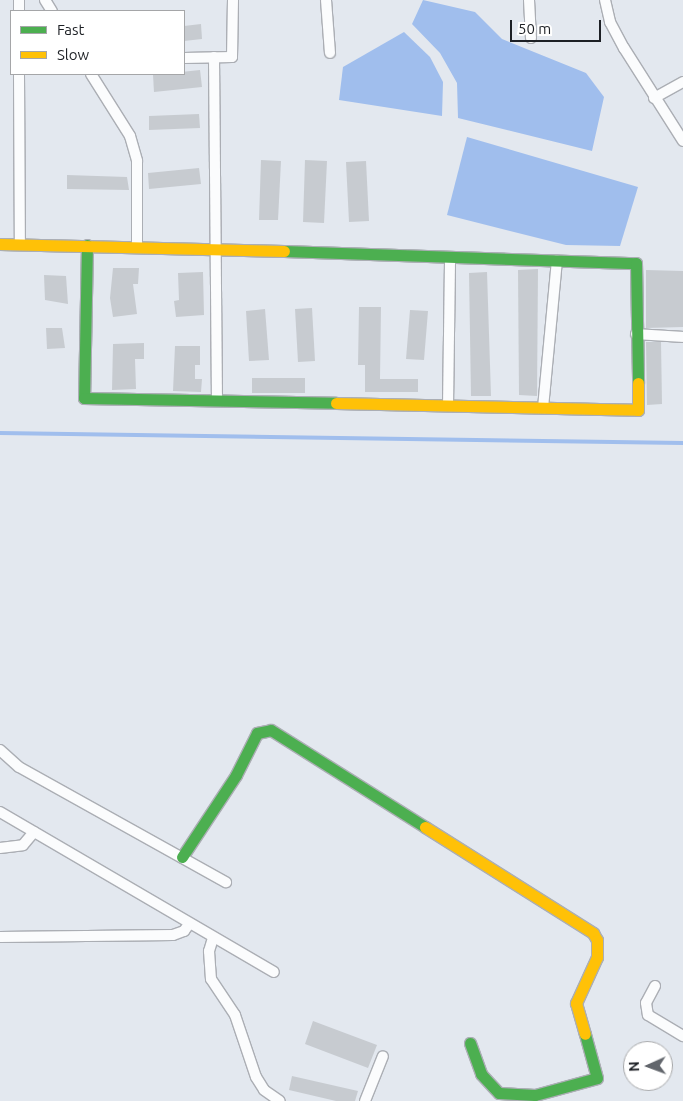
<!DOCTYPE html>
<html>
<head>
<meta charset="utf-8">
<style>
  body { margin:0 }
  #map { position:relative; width:683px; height:1101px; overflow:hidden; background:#e3e8ef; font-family:Ubuntu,sans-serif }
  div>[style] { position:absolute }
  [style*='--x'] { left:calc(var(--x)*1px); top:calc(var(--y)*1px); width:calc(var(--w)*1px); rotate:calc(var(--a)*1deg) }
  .water>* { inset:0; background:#a0beed }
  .stream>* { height:4px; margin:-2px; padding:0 2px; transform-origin:2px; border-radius:2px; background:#a0beed }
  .building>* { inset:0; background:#c7cbd0 }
  .roads { filter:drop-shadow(1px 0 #abaeb4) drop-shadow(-1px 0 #abaeb4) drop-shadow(0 1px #abaeb4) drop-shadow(0 -1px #abaeb4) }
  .street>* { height:10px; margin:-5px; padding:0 5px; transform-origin:5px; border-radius:5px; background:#fbfcfd }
  .fast>* { height:11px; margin:-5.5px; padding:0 5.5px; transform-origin:5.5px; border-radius:5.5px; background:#4caf50 }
  .slow>* { height:11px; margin:-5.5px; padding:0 5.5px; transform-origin:5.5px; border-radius:5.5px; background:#ffc107 }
  span { translate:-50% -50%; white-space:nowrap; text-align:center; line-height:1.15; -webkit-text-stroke:4px #fff; paint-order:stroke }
  .legend { position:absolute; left:10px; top:10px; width:175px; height:65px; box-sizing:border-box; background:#fff; border:1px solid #a5a6a8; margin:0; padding:6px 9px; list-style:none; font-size:15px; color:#1d2025 }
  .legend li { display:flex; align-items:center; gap:10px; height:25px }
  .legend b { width:25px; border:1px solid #a5a6a8 }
  .north { position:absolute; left:623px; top:1041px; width:50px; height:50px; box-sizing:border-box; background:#fff; border:1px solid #a5a6a8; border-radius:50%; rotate:268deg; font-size:14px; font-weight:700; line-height:20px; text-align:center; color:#1d2025 }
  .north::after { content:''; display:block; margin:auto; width:18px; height:22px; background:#62666c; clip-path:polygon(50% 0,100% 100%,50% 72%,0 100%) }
  .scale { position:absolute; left:510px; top:20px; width:91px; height:22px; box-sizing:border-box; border:2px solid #1d2025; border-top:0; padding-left:6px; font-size:15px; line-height:18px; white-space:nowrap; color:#1d2025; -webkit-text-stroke:4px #fff; paint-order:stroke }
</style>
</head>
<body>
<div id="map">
  <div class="water">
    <i style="clip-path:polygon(423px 0,475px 12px,502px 39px,586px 73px,604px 97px,592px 151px,458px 118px,457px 83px,440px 53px,412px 24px)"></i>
    <i style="clip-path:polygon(404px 32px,430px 57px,443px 82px,442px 116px,339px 100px,343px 67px)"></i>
    <i style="clip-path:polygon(467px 137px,638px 187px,620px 246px,566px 245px,447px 215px)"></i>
  </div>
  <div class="stream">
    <i style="--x:0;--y:433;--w:683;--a:0.84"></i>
  </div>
  <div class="building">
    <i style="clip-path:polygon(201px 24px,202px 39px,184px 41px,184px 26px)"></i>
    <i style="clip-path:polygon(200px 70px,202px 87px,154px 92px,153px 75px)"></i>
    <i style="clip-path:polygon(199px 114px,200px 128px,149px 130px,149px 116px)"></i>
    <i style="clip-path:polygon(261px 160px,281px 161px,278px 220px,259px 220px)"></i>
    <i style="clip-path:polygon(305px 160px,327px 161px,324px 223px,303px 222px)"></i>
    <i style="clip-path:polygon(366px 161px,369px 221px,349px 222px,346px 162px)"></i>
    <i style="clip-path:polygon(199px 168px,201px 184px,149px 189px,148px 173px)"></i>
    <i style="clip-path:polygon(67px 175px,127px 177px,129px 190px,67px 189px)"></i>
    <i style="clip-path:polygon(113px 268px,139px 268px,138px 284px,133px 284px,137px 314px,113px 317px,110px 298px)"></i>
    <i style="clip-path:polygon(538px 269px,537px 396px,519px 395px,518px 270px)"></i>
    <i style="clip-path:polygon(646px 270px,683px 271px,683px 327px,646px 328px)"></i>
    <i style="clip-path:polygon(203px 272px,204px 315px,176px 317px,174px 301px,179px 300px,178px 273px)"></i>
    <i style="clip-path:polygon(487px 272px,491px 396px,471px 396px,469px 273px)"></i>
    <i style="clip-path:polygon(44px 275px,66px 276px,68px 304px,45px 300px)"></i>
    <i style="clip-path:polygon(359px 307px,381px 307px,380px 379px,418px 379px,418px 392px,365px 392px,365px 365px,358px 365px)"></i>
    <i style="clip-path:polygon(312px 308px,315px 361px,298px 362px,295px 309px)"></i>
    <i style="clip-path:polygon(265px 309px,269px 360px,249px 361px,246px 311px)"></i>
    <i style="clip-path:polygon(410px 310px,428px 311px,424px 360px,406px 359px)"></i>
    <i style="clip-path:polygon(46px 328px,62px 328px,65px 348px,47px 349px)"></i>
    <i style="clip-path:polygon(646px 342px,661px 342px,662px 404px,647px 405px)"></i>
    <i style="clip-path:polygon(144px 343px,144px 359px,135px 359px,136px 389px,112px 390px,113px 344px)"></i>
    <i style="clip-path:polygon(175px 346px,200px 346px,200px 365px,195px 365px,195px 379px,202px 379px,201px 392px,173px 391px)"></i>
    <i style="clip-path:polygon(252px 378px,305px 378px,305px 393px,252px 393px)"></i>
    <i style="clip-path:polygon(313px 1021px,377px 1045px,368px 1068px,305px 1044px)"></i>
    <i style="clip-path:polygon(292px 1076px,358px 1091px,355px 1101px,336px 1101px,289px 1090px)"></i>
  </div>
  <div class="roads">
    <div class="street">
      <i style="--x:19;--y:0;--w:11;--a:90"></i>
      <i style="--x:45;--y:0;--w:13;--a:58"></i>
      <i style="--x:326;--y:0;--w:53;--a:85.7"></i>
      <i style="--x:529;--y:0;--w:38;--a:87"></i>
      <i style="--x:605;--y:0;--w:23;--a:77"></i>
      <i style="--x:610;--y:22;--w:30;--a:62"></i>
      <i style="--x:624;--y:48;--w:110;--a:57.6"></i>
      <i style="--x:214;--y:57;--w:344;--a:89.5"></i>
      <i style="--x:184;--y:58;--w:48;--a:-1.2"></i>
      <i style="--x:232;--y:57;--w:57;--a:-89"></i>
      <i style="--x:19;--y:74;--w:170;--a:89.7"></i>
      <i style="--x:91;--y:74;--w:73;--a:57.8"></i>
      <i style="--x:130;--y:136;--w:26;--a:74"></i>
      <i style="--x:137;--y:161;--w:85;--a:90"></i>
      <i style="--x:654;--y:98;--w:33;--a:-29"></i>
      <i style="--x:636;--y:334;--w:47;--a:3.7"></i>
      <i style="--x:448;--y:406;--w:149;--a:-89.2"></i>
      <i style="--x:543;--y:408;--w:148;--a:-84.6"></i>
      <i style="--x:0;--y:750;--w:25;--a:42"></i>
      <i style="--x:19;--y:767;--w:237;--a:29.1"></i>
      <i style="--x:0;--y:812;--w:317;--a:30.3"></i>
      <i style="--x:0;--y:848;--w:23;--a:-7"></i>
      <i style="--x:23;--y:845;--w:17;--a:-50"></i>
      <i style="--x:0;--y:937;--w:173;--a:-0.7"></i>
      <i style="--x:173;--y:935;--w:12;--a:-20"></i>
      <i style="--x:184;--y:931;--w:9;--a:-54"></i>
      <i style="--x:213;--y:938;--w:14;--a:107"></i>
      <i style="--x:209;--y:951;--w:28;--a:86"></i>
      <i style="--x:211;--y:979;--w:43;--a:56.3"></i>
      <i style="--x:235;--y:1015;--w:65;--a:71.3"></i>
      <i style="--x:256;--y:1077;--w:15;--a:58"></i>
      <i style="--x:264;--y:1090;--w:19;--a:35"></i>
      <i style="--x:655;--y:986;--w:19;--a:118"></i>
      <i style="--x:646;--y:1003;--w:12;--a:81"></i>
      <i style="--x:648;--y:1015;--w:41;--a:31"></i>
      <i style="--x:365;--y:1101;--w:48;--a:-68.2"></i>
    </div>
    <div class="fast">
      <i style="--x:87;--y:245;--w:153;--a:91.1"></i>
      <i style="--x:84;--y:398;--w:252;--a:1.1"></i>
      <i style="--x:284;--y:251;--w:352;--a:2"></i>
      <i style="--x:636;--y:263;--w:120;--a:89"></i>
      <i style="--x:182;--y:857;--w:98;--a:-56.6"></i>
      <i style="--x:236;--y:775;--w:47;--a:-63.4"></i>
      <i style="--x:257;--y:733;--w:14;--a:-12"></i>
      <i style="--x:271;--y:730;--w:182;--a:32.2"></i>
      <i style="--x:470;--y:1043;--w:33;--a:70"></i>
      <i style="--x:481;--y:1074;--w:26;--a:47"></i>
      <i style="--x:499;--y:1093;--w:36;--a:3"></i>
      <i style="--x:535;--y:1095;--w:64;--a:-15.3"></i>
      <i style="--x:597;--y:1078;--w:46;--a:-105.3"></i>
    </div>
    <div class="slow">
      <i style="--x:0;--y:244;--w:284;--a:1.4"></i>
      <i style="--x:336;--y:403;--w:302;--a:1.3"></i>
      <i style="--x:638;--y:410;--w:27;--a:-90"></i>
      <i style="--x:425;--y:827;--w:199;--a:32.2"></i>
      <i style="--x:593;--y:933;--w:8;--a:60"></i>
      <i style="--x:597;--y:940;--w:17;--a:90"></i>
      <i style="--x:597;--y:957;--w:51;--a:114.5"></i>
      <i style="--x:576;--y:1003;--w:32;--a:74"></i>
    </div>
  </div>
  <ul class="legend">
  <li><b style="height:6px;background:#4caf50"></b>Fast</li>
  <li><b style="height:6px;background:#ffc107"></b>Slow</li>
  </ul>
  <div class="north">N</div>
  <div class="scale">50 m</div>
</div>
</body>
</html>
